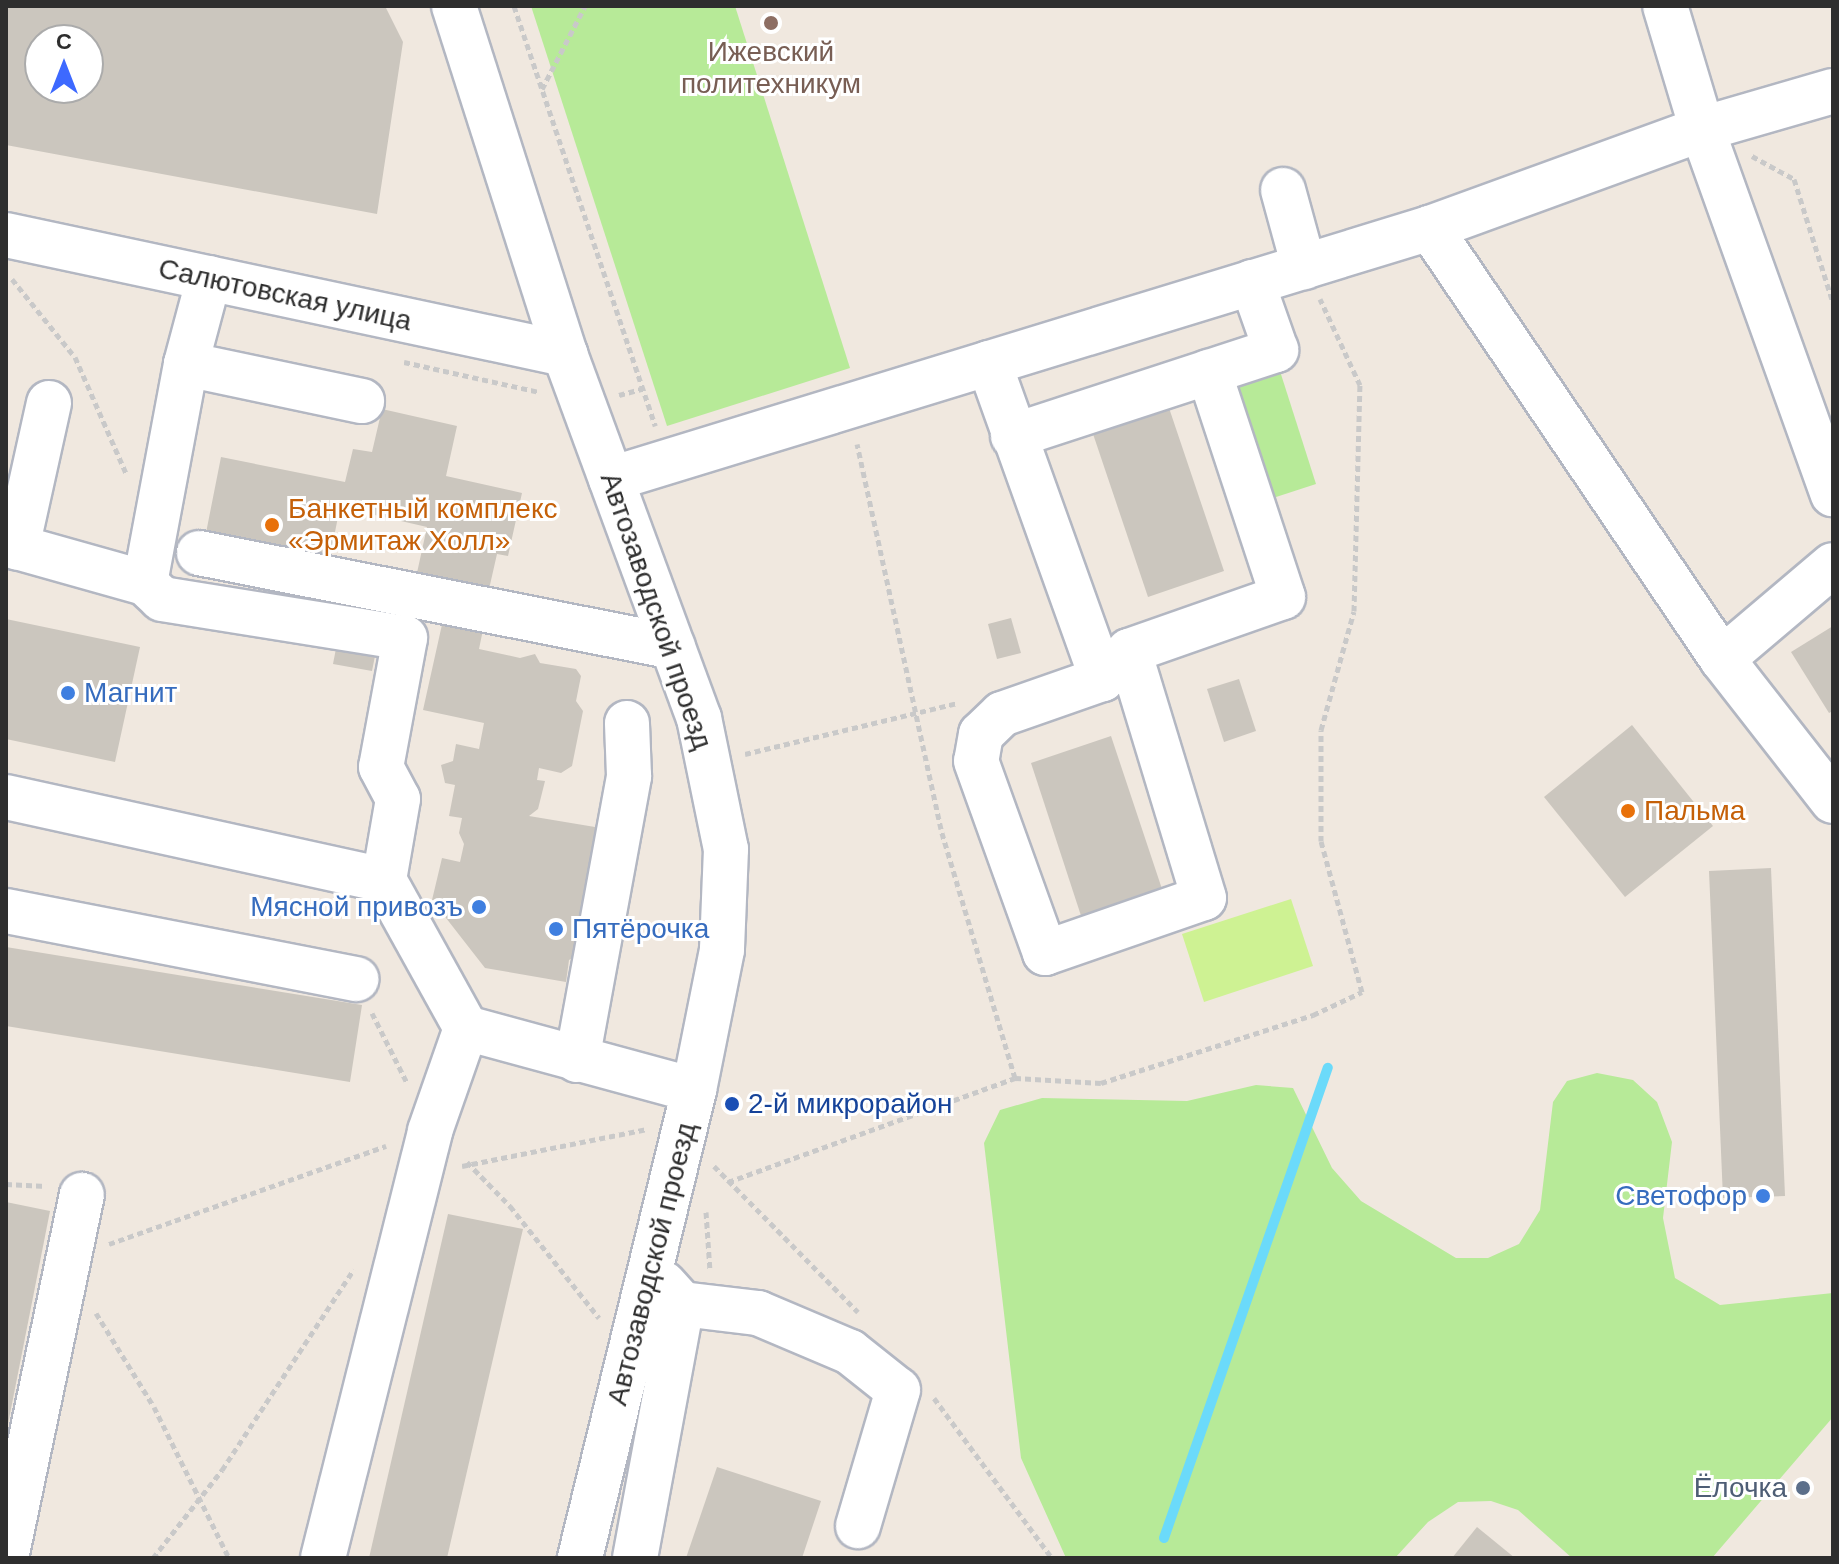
<!DOCTYPE html>
<html>
<head>
<meta charset="utf-8">
<style>
  body { margin:0 }
  #map { position:relative; width:1839px; height:1564px; overflow:hidden; background:#f0e8df; font-family:Helvetica,sans-serif }
  div>[style] { position:absolute }
  [style*='--x'] { left:calc(var(--x)*1px); top:calc(var(--y)*1px); width:calc(var(--w)*1px); rotate:calc(var(--a)*1deg) }
  .green>* { inset:0; background:#b7ea98 }
  .pitch>* { inset:0; background:#cef293 }
  .stream>* { height:10px; margin:-5px; padding:0 5px; transform-origin:5px; border-radius:5px; background:#6bdafa }
  .building>* { inset:0; background:#cbc6be }
  .path>* { height:5px; margin-top:-2.5px; transform-origin:0; background:repeating-linear-gradient(90deg,#c9c9c9 0 6px,transparent 0 10px) }
  .roads { filter:drop-shadow(2px 0 #b3b7c2) drop-shadow(-2px 0 #b3b7c2) drop-shadow(0 2px #b3b7c2) drop-shadow(0 -2px #b3b7c2) }
  .minor>* { height:44px; margin:-22px; padding:0 22px; transform-origin:22px; border-radius:22px; background:#fff }
  .dots>* { width:22px; height:22px; translate:-50% -50%; box-sizing:border-box; border:4px solid #fff; border-radius:50% }
  span { translate:-50% -50%; white-space:nowrap; text-align:center; line-height:1.15; -webkit-text-stroke:6px #fff; paint-order:stroke }
  .education-label { font-size:28px; color:#785e54 }
  .street-label { font-size:28px; color:#2e2e2e }
  .food-label { font-size:28px; color:#c56008 }
  .left { translate:0 -50%; text-align:left }
  .shop-label { font-size:28px; color:#366cbe }
  .right { translate:-100% -50%; text-align:right }
  .transit-label { font-size:28px; color:#164399 }
  .service-label { font-size:28px; color:#4e5e75 }
  .frame { position:absolute; inset:0; border:8px solid #2e2e2e; pointer-events:none }
  .north { position:absolute; left:24px; top:24px; width:80px; height:80px; box-sizing:border-box; background:#fff; border:2px solid #ababab; border-radius:50%; rotate:0deg; font-size:22px; font-weight:700; line-height:32px; text-align:center; color:#2e2e2e }
  .north::after { content:''; display:block; margin:auto; width:28px; height:36px; background:#3d69ff; clip-path:polygon(50% 0,100% 100%,50% 72%,0 100%) }
</style>
</head>
<body>
<div id="map">
  <div class="green">
    <i style="clip-path:polygon(531px 6px,735px 6px,850px 368px,667px 426px)"></i>
    <i style="clip-path:polygon(1279px 368px,1316px 484px,1273px 498px,1235px 382px)"></i>
    <i style="clip-path:polygon(1597px 1073px,1633px 1080px,1657px 1102px,1672px 1142px,1663px 1218px,1675px 1278px,1720px 1305px,1833px 1293px,1833px 1417px,1712px 1558px,1572px 1558px,1518px 1510px,1491px 1501px,1458px 1502px,1428px 1522px,1395px 1558px,1066px 1558px,1021px 1458px,984px 1143px,1000px 1110px,1042px 1098px,1187px 1101px,1256px 1085px,1293px 1088px,1332px 1168px,1361px 1201px,1456px 1258px,1488px 1258px,1519px 1244px,1540px 1210px,1553px 1102px,1567px 1081px)"></i>
  </div>
  <div class="pitch">
    <i style="clip-path:polygon(1291px 899px,1313px 966px,1204px 1002px,1182px 934px)"></i>
  </div>
  <div class="stream">
    <i style="--x:1164;--y:1538;--w:498;--a:-70.8"></i>
  </div>
  <div class="building">
    <i style="clip-path:polygon(evenodd,6px 6px,385px 6px,403px 42px,377px 214px,6px 145px,6px 6px,40px 40px,88px 40px,88px 88px,40px 88px,40px 40px)"></i>
    <i style="clip-path:polygon(1167px 402px,1224px 571px,1148px 597px,1091px 428px)"></i>
    <i style="clip-path:polygon(382px 409px,457px 426px,446px 476px,522px 493px,508px 556px,497px 554px,487px 598px,415px 582px,427px 527px,340px 507px,328px 567px,204px 543px,221px 457px,345px 482px,353px 449px,372px 452px)"></i>
    <i style="clip-path:polygon(445px 611px,485px 620px,479px 649px,520px 658px,535px 654px,540px 663px,576px 669px,581px 676px,576px 701px,583px 711px,572px 766px,561px 773px,539px 768px,537px 780px,545px 781px,538px 809px,529px 816px,601px 828px,579px 954px,569px 960px,566px 982px,485px 968px,432px 900px,442px 858px,460px 862px,464px 844px,459px 833px,462px 818px,449px 816px,455px 785px,445px 783px,441px 765px,453px 761px,456px 744px,479px 749px,484px 723px,423px 710px)"></i>
    <i style="clip-path:polygon(1011px 618px,1021px 653px,997px 659px,988px 624px)"></i>
    <i style="clip-path:polygon(6px 619px,140px 647px,115px 762px,6px 739px)"></i>
    <i style="clip-path:polygon(1833px 626px,1833px 711px,1829px 713px,1791px 652px)"></i>
    <i style="clip-path:polygon(338px 638px,377px 646px,372px 671px,333px 664px)"></i>
    <i style="clip-path:polygon(1239px 679px,1256px 731px,1224px 742px,1207px 689px)"></i>
    <i style="clip-path:polygon(1632px 725px,1713px 826px,1625px 897px,1544px 797px)"></i>
    <i style="clip-path:polygon(1111px 736px,1167px 904px,1086px 931px,1031px 763px)"></i>
    <i style="clip-path:polygon(1771px 868px,1785px 1196px,1723px 1198px,1709px 871px)"></i>
    <i style="clip-path:polygon(6px 947px,362px 1005px,350px 1082px,6px 1026px)"></i>
    <i style="clip-path:polygon(6px 1202px,50px 1211px,7px 1429px,6px 1429px)"></i>
    <i style="clip-path:polygon(448px 1214px,523px 1229px,447px 1558px,369px 1558px)"></i>
    <i style="clip-path:polygon(717px 1467px,821px 1501px,802px 1558px,686px 1558px)"></i>
    <i style="clip-path:polygon(1477px 1527px,1515px 1558px,1452px 1558px)"></i>
  </div>
  <div class="path">
    <i style="--x:514;--y:6;--w:443;--a:71.4"></i>
    <i style="--x:542;--y:89;--w:93;--a:-62.6"></i>
    <i style="--x:1752;--y:156;--w:48;--a:28.7"></i>
    <i style="--x:1794;--y:179;--w:130;--a:72.5"></i>
    <i style="--x:12;--y:279;--w:100;--a:51.1"></i>
    <i style="--x:75;--y:357;--w:127;--a:66.3"></i>
    <i style="--x:404;--y:362;--w:138;--a:12.5"></i>
    <i style="--x:619;--y:395;--w:24;--a:-15"></i>
    <i style="--x:745;--y:754;--w:218;--a:-13.5"></i>
    <i style="--x:372;--y:1013;--w:78;--a:63.4"></i>
    <i style="--x:1015;--y:1078;--w:86;--a:3.3"></i>
    <i style="--x:1101;--y:1083;--w:223;--a:-17.8"></i>
    <i style="--x:1313;--y:1015;--w:54;--a:-25.1"></i>
    <i style="--x:1362;--y:992;--w:156;--a:-105.2"></i>
    <i style="--x:1321;--y:841;--w:111;--a:-90"></i>
    <i style="--x:1321;--y:730;--w:123;--a:-74.5"></i>
    <i style="--x:1354;--y:611;--w:226;--a:-88.5"></i>
    <i style="--x:1360;--y:385;--w:95;--a:-114.9"></i>
    <i style="--x:467;--y:1162;--w:62;--a:45.7"></i>
    <i style="--x:510;--y:1206;--w:143;--a:51.5"></i>
    <i style="--x:462;--y:1166;--w:189;--a:-11.3"></i>
    <i style="--x:714;--y:1166;--w:205;--a:45.4"></i>
    <i style="--x:728;--y:1182;--w:305;--a:-19.9"></i>
    <i style="--x:1015;--y:1078;--w:260;--a:-106.6"></i>
    <i style="--x:941;--y:829;--w:394;--a:-102.3"></i>
    <i style="--x:6;--y:1184;--w:40;--a:2.9"></i>
    <i style="--x:706;--y:1212;--w:58;--a:86.1"></i>
    <i style="--x:109;--y:1244;--w:294;--a:-19.5"></i>
    <i style="--x:96;--y:1313;--w:110;--a:58.3"></i>
    <i style="--x:154;--y:1407;--w:169;--a:63.6"></i>
    <i style="--x:934;--y:1398;--w:199;--a:53.6"></i>
    <i style="--x:153;--y:1558;--w:112;--a:-51.9"></i>
    <i style="--x:222;--y:1470;--w:240;--a:-56.7"></i>
  </div>
  <div class="roads">
    <div class="minor">
      <i style="--x:454;--y:6;--w:365;--a:72.3"></i>
      <i style="--x:565;--y:354;--w:388;--a:69.8"></i>
      <i style="--x:699;--y:718;--w:134;--a:78.4"></i>
      <i style="--x:726;--y:849;--w:101;--a:92.3"></i>
      <i style="--x:722;--y:950;--w:143;--a:101.3"></i>
      <i style="--x:694;--y:1090;--w:482;--a:103.7"></i>
      <i style="--x:1833;--y:91;--w:136;--a:163.8"></i>
      <i style="--x:1702;--y:129;--w:388;--a:70.3"></i>
      <i style="--x:1283;--y:190;--w:80;--a:74.7"></i>
      <i style="--x:1430;--y:228;--w:521;--a:55.88"></i>
      <i style="--x:1722;--y:659;--w:180;--a:52"></i>
      <i style="--x:6;--y:235;--w:572;--a:12.02"></i>
      <i style="--x:209;--y:278;--w:89;--a:105"></i>
      <i style="--x:186;--y:364;--w:180;--a:11.9"></i>
      <i style="--x:989;--y:363;--w:336;--a:70.3"></i>
      <i style="--x:1102;--y:679;--w:39;--a:-46"></i>
      <i style="--x:1129;--y:651;--w:163;--a:-19.3"></i>
      <i style="--x:1283;--y:597;--w:237;--a:-108.2"></i>
      <i style="--x:186;--y:364;--w:223;--a:100.6"></i>
      <i style="--x:145;--y:583;--w:23;--a:43"></i>
      <i style="--x:162;--y:599;--w:246;--a:9.1"></i>
      <i style="--x:405;--y:638;--w:131;--a:100.5"></i>
      <i style="--x:381;--y:767;--w:36;--a:62"></i>
      <i style="--x:398;--y:799;--w:82;--a:99.8"></i>
      <i style="--x:49;--y:403;--w:148;--a:102.5"></i>
      <i style="--x:17;--y:547;--w:133;--a:15.7"></i>
      <i style="--x:1013;--y:436;--w:277;--a:-18.1"></i>
      <i style="--x:1276;--y:350;--w:72;--a:-109.4"></i>
      <i style="--x:611;--y:479;--w:857;--a:-17.04"></i>
      <i style="--x:1430;--y:228;--w:289;--a:-20"></i>
      <i style="--x:1702;--y:129;--w:128;--a:-106.7"></i>
      <i style="--x:199;--y:553;--w:483;--a:11.2"></i>
      <i style="--x:1722;--y:659;--w:145;--a:-40.3"></i>
      <i style="--x:1102;--y:679;--w:106;--a:160.7"></i>
      <i style="--x:1002;--y:714;--w:29;--a:136"></i>
      <i style="--x:981;--y:734;--w:27;--a:100"></i>
      <i style="--x:976;--y:761;--w:204;--a:70.2"></i>
      <i style="--x:1045;--y:953;--w:168;--a:-19.1"></i>
      <i style="--x:1204;--y:898;--w:258;--a:-106.9"></i>
      <i style="--x:6;--y:797;--w:387;--a:12.4"></i>
      <i style="--x:384;--y:880;--w:169;--a:61"></i>
      <i style="--x:466;--y:1028;--w:236;--a:15.2"></i>
      <i style="--x:6;--y:911;--w:357;--a:11"></i>
      <i style="--x:577;--y:1060;--w:289;--a:-79.6"></i>
      <i style="--x:629;--y:776;--w:53;--a:-92.2"></i>
      <i style="--x:682;--y:1304;--w:77;--a:6.8"></i>
      <i style="--x:758;--y:1313;--w:100;--a:23"></i>
      <i style="--x:850;--y:1352;--w:61;--a:38.4"></i>
      <i style="--x:898;--y:1390;--w:142;--a:106.4"></i>
      <i style="--x:6;--y:1558;--w:371;--a:-78.2"></i>
      <i style="--x:323;--y:1558;--w:440;--a:-75.9"></i>
      <i style="--x:430;--y:1131;--w:109;--a:-70.7"></i>
      <i style="--x:635;--y:1558;--w:258;--a:-79.5"></i>
      <i style="--x:682;--y:1304;--w:27;--a:-132"></i>
    </div>
  </div>
  <div class="dots">
    <i style="left:771px;top:23px;background:#8d6e63"></i>
    <i style="left:272px;top:525px;background:#e8710a"></i>
    <i style="left:68px;top:693px;background:#3f7fe0"></i>
    <i style="left:1628px;top:811px;background:#e8710a"></i>
    <i style="left:479px;top:907px;background:#3f7fe0"></i>
    <i style="left:556px;top:929px;background:#3f7fe0"></i>
    <i style="left:732px;top:1104px;background:#1a4fb4"></i>
    <i style="left:1763px;top:1196px;background:#3f7fe0"></i>
    <i style="left:1803px;top:1488px;background:#5c6f8a"></i>
  </div>
  <div class="education-label">
    <span style="left:771px;top:68px">Ижевский<br>политехникум</span>
  </div>
  <div class="street-label">
    <span style="left:285px;top:295px;rotate:12deg">Салютовская улица</span>
    <span style="left:656px;top:611px;rotate:71deg">Автозаводской проезд</span>
    <span style="left:652px;top:1264px;rotate:-76deg">Автозаводской проезд</span>
  </div>
  <div class="food-label">
    <span class="left" style="left:288px;top:525px">Банкетный комплекс<br>«Эрмитаж Холл»</span>
    <span class="left" style="left:1644px;top:811px">Пальма</span>
  </div>
  <div class="shop-label">
    <span class="left" style="left:84px;top:693px">Магнит</span>
    <span class="right" style="left:463px;top:907px">Мясной привозъ</span>
    <span class="left" style="left:572px;top:929px">Пятёрочка</span>
    <span class="right" style="left:1747px;top:1196px">Светофор</span>
  </div>
  <div class="transit-label">
    <span class="left" style="left:748px;top:1104px">2-й микрорайон</span>
  </div>
  <div class="service-label">
    <span class="right" style="left:1787px;top:1488px">Ёлочка</span>
  </div>
  <div class="frame"></div>
  <div class="north">С</div>
</div>
</body>
</html>
